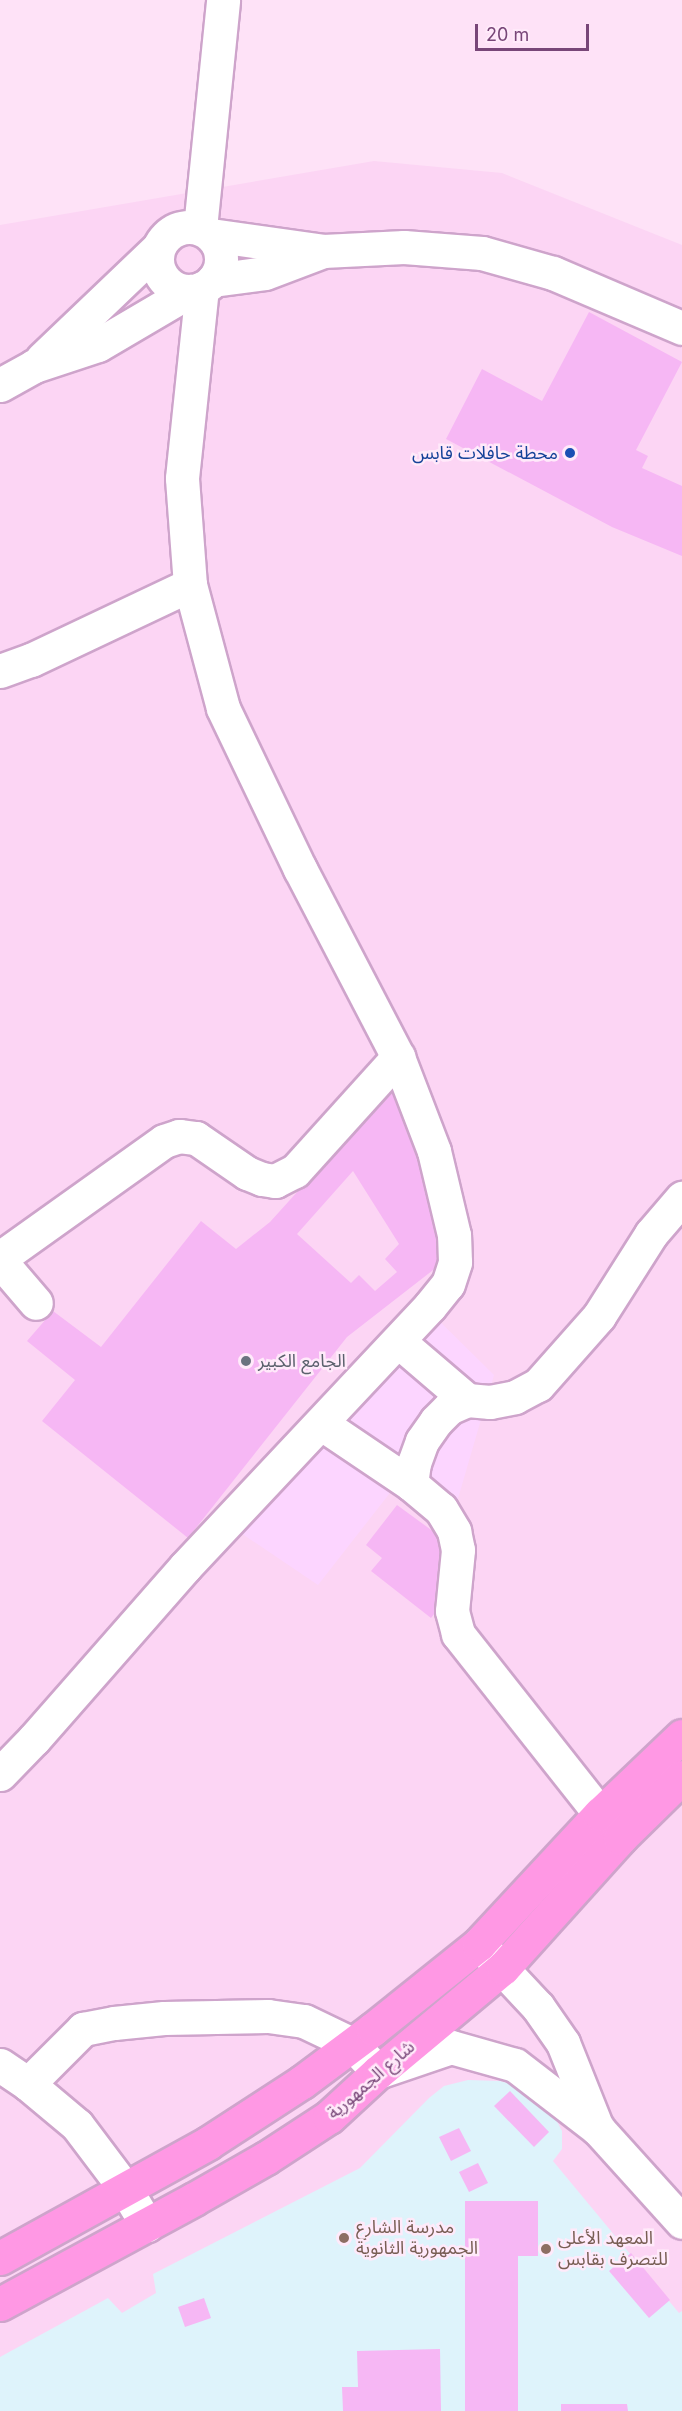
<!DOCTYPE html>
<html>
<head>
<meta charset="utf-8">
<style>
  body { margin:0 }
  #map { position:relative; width:682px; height:2411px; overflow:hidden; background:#fee2f7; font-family:Inter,"Noto Sans Arabic",sans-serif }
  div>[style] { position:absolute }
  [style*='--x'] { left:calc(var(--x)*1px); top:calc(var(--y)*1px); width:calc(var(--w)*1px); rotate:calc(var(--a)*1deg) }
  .residential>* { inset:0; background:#fcd5f4 }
  .commercial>* { inset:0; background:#fcd5ff }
  .education>* { inset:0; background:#def3fb }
  .building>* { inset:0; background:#f6b7f4 }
  .roads { filter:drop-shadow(2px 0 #cea4cb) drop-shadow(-2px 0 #cea4cb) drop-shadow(0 2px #cea4cb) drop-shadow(0 -2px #cea4cb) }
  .minor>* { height:33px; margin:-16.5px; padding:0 16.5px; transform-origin:16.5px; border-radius:16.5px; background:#fff }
  .minor>.ring { margin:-16.5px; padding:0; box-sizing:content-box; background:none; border:33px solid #fff; border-radius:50% }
  .major>* { height:33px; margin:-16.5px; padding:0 16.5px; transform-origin:16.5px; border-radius:16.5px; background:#ff98e4 }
  .dots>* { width:16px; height:16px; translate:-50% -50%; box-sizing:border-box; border:3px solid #ffeafa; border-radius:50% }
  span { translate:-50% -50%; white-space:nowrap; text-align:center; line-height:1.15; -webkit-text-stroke:5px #ffeafa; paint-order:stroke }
  .transit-label { font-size:18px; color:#164399 }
  .right { translate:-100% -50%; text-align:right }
  .worship-label { font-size:18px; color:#5b616d }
  .left { translate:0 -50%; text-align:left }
  .street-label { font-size:18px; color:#784678 }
  .education-label { font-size:18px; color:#785e54 }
  .scale { position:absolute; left:475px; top:24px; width:114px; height:27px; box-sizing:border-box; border:3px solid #784678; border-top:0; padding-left:8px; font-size:18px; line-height:21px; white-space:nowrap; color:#784678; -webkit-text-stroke:4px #ffeafa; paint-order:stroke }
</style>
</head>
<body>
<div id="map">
  <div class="residential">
    <i style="clip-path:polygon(374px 161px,502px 173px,682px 245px,682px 2411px,0 2411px,0 225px)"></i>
  </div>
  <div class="commercial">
    <i style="clip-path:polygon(419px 1301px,494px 1375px,450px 1526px,393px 1489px,318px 1585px,226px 1523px,382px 1332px)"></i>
  </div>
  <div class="education">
    <i style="clip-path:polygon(468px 2080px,500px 2081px,518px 2086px,552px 2112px,562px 2131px,562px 2149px,553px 2161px,679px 2313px,682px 2311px,682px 2411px,0 2411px,0 2357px,108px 2298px,122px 2313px,156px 2293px,153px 2274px,360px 2168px,429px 2098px,444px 2086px)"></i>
  </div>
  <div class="building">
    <i style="clip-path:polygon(589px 312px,682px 362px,636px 450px,648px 456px,642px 468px,682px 486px,682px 556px,612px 527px,446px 439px,482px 369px,542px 401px)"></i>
    <i style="clip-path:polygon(evenodd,397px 1089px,403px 1091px,446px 1260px,347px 1337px,188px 1538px,42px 1421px,75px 1380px,27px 1341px,53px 1311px,101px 1347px,201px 1221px,236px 1249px,270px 1222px,354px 1129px,391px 1091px,397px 1089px,353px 1171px,399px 1244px,385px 1259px,397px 1272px,375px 1291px,359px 1275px,351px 1283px,297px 1234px,353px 1171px)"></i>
    <i style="clip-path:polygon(397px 1505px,445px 1540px,441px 1605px,431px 1618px,371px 1571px,382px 1558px,366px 1545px)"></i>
    <i style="clip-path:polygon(510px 2091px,549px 2132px,534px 2147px,494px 2106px)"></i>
    <i style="clip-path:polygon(459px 2128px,471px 2151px,451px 2161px,439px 2137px)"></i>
    <i style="clip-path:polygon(478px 2163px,488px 2183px,469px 2192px,459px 2172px)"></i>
    <i style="clip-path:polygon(465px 2201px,538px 2201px,538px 2256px,518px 2256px,518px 2411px,465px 2411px)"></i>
    <i style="clip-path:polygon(631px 2253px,670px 2300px,649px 2318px,609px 2271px)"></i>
    <i style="clip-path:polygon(204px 2298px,211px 2318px,185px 2327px,178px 2307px)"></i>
    <i style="clip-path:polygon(440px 2349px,441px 2411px,343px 2411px,342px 2387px,358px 2387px,357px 2351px)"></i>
    <i style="clip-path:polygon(561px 2404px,627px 2404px,628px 2411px,561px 2411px)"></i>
  </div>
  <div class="roads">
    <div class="minor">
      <i class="ring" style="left:157px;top:227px;width:31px;height:31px"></i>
      <i style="--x:200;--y:228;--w:229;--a:-84.2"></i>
      <i style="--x:211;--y:235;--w:113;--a:8.1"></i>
      <i style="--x:323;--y:251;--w:81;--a:-2.8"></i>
      <i style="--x:404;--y:247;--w:78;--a:4.4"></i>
      <i style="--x:482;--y:253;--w:74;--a:15.7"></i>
      <i style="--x:553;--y:273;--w:140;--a:23.1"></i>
      <i style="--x:213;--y:280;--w:52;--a:-7.7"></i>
      <i style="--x:265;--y:273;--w:60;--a:-20.6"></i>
      <i style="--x:42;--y:359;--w:159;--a:-43.7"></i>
      <i style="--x:0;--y:385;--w:39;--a:-29"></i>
      <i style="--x:34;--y:366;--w:67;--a:-18.2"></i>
      <i style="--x:98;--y:345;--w:107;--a:-30.4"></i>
      <i style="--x:0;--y:671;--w:33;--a:-20"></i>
      <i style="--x:31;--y:660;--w:176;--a:-25.3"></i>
      <i style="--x:0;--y:1258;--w:201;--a:-35.5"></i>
      <i style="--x:164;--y:1141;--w:16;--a:-18"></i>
      <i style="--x:179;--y:1136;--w:17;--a:7"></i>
      <i style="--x:196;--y:1138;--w:62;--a:34.5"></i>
      <i style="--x:247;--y:1173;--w:16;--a:22"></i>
      <i style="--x:262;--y:1179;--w:13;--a:9"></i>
      <i style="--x:275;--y:1181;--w:22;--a:-27"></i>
      <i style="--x:295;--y:1171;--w:154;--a:-47.9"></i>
      <i style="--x:0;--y:1261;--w:55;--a:49.4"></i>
      <i style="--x:398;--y:1341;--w:91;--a:40.5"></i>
      <i style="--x:322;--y:1424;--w:107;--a:34"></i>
      <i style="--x:411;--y:1484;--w:39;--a:40"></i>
      <i style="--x:441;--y:1509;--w:26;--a:59"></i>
      <i style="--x:454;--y:1531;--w:19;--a:78"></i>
      <i style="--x:458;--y:1550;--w:61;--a:95.6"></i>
      <i style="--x:452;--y:1611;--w:24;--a:75"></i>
      <i style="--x:458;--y:1634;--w:256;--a:51.7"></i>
      <i style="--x:411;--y:1484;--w:21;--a:-82"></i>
      <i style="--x:414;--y:1463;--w:23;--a:-70"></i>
      <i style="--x:422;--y:1441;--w:24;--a:-55"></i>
      <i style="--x:436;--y:1421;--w:18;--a:-45"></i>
      <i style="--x:449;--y:1408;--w:20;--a:-24"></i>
      <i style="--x:467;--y:1400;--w:23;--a:5"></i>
      <i style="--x:490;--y:1402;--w:25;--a:-11"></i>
      <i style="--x:515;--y:1397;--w:26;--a:-28"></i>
      <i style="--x:538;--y:1385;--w:92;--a:-48.5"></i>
      <i style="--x:599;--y:1316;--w:97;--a:-57.6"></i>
      <i style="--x:651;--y:1234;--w:48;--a:-49.3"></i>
      <i style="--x:0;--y:1774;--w:49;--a:-45.8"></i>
      <i style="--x:34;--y:1739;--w:229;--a:-48.7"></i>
      <i style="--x:185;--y:1567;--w:358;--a:-46.8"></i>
      <i style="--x:430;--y:1306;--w:28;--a:-51"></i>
      <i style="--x:448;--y:1284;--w:23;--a:-72"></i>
      <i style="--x:455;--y:1262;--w:27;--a:-92"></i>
      <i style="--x:454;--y:1235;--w:86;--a:-103.4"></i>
      <i style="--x:434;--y:1151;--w:101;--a:-111"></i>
      <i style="--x:398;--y:1057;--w:212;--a:-117.5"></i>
      <i style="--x:300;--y:869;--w:178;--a:-115.6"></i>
      <i style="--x:223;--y:708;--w:127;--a:-105"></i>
      <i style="--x:190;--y:585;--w:107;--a:-94.3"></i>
      <i style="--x:182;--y:478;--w:191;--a:-84"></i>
      <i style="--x:479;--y:1944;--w:86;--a:46.9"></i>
      <i style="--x:538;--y:2007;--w:44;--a:55.2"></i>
      <i style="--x:563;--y:2043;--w:92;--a:68.2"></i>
      <i style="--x:0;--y:2065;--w:34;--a:34"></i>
      <i style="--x:28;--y:2084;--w:64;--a:39.9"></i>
      <i style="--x:77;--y:2125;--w:81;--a:53"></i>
      <i style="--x:126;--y:2190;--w:41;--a:59"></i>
      <i style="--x:28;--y:2084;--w:78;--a:-45"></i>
      <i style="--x:83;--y:2029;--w:32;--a:-11"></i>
      <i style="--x:114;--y:2023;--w:50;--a:-5.7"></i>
      <i style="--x:164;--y:2018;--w:104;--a:-1.1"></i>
      <i style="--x:268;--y:2016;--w:36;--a:8"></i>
      <i style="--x:304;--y:2021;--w:53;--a:25.6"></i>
      <i style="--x:352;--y:2044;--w:38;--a:47"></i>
      <i style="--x:378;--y:2072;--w:77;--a:-18.9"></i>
      <i style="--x:451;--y:2047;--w:66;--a:15.7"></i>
      <i style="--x:515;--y:2065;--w:105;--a:37.6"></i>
      <i style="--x:598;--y:2129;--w:125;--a:47.9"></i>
    </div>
    <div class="major">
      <i style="--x:0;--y:2258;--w:238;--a:-28.9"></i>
      <i style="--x:208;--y:2143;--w:112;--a:-33"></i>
      <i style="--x:302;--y:2082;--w:89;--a:-36.7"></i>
      <i style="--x:373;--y:2029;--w:136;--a:-38.7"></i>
      <i style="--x:479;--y:1944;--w:178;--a:-47.1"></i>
      <i style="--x:600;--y:1814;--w:113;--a:-43.6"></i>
      <i style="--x:0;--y:2304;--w:221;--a:-28.4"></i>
      <i style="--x:194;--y:2199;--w:83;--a:-29.7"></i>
      <i style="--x:266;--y:2158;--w:75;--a:-33.1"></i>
      <i style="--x:329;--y:2117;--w:67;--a:-42.6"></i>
      <i style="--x:378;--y:2072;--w:163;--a:-39.8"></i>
      <i style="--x:503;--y:1968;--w:175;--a:-48"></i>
      <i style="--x:620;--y:1838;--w:87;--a:-44.5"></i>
    </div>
  </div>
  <div class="dots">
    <i style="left:570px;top:453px;background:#1a4fb4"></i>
    <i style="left:246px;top:1361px;background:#6b7280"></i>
    <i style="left:344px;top:2238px;background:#8d6e63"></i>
    <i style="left:546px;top:2249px;background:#8d6e63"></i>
  </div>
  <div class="transit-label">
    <span class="right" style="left:558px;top:453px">محطة حافلات قابس</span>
  </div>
  <div class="worship-label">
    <span class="left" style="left:258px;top:1361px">الجامع الكبير</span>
  </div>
  <div class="street-label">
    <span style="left:371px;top:2080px;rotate:-41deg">شارع الجمهورية</span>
  </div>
  <div class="education-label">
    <span class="left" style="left:356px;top:2238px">مدرسة الشارع<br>الجمهورية الثانوية</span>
    <span class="left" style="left:558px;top:2249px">المعهد الأعلى<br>للتصرف بقابس</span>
  </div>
  <div class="scale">20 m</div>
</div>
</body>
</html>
